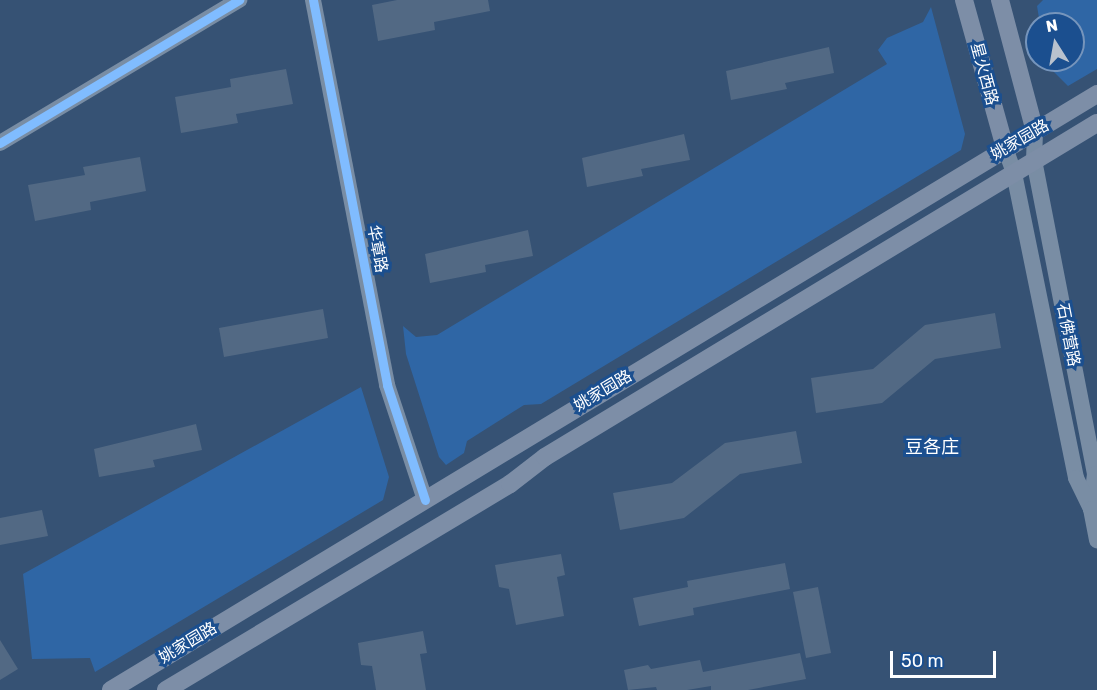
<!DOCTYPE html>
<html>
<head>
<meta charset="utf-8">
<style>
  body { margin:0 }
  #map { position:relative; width:1097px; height:690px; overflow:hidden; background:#365274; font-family:Rubik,"Noto Sans SC",sans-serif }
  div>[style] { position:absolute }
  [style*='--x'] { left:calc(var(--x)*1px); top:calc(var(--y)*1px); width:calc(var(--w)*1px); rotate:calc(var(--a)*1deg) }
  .green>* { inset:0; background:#2f66a5 }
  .building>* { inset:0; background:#526984 }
  .secondary>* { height:16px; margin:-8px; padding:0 8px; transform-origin:8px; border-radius:8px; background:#798da4 }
  .primary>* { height:18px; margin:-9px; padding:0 9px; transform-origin:9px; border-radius:9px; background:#7d8ea7 }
  .cycleway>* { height:9px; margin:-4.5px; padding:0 4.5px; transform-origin:4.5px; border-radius:4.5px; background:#80bcff }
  span { translate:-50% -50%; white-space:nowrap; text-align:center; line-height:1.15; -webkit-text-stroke:6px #1b4f8f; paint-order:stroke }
  .street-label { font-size:16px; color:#fff }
  .neighbourhood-label { font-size:18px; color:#fff }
  .north { position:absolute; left:1025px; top:12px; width:60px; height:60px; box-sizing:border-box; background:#1b4f8f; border:2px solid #7695bc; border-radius:50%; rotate:349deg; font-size:16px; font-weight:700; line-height:24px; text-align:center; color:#fff }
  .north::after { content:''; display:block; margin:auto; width:21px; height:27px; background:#b9c2ce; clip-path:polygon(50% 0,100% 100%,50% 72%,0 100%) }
  .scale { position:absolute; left:890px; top:651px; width:106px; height:27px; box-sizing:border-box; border:3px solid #fff; border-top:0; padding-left:8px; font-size:18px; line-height:21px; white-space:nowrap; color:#fff; -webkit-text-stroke:4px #1b4f8f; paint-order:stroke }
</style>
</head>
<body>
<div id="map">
  <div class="green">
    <i style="clip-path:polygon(1043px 0,1097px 0,1097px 69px,1068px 86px,1050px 68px,1048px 60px,1073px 60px,1073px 24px,1040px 24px,1037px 6px)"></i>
    <i style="clip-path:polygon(931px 7px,965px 134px,961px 150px,541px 404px,524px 405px,467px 441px,464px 453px,446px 465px,439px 457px,406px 354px,403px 326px,416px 337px,437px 335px,887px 64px,878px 50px,887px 38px,923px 22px)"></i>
    <i style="clip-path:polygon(361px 387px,389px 477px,383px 500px,95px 672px,90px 658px,32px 659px,23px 574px)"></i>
  </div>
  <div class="building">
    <i style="clip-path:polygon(397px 0,488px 0,490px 11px,434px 22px,435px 30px,378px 41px,372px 5px)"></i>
    <i style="clip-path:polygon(829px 47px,834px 73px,785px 83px,787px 89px,731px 100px,726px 71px)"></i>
    <i style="clip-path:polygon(286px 69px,293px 104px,236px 114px,238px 123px,181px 133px,175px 97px,231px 87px,230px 79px)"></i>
    <i style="clip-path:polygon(684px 134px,690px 160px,641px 169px,643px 176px,587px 187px,582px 158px)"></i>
    <i style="clip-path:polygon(140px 157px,146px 191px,90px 202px,91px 210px,35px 221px,28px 185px,85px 175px,83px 167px)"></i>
    <i style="clip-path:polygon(528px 230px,533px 256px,485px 265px,486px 272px,430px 283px,425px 254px)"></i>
    <i style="clip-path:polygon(323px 309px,328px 338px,224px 357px,219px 328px)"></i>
    <i style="clip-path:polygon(995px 313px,1001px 348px,935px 359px,882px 403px,816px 413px,811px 378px,873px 369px,925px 325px)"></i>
    <i style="clip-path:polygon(196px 424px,202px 450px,153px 460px,155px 467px,99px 477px,94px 449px)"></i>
    <i style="clip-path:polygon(796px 431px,802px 463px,740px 474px,684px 518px,620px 530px,613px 493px,672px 483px,725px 443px)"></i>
    <i style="clip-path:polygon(42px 510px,48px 536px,0 545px,0 518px)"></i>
    <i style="clip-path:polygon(561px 554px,565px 575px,557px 577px,564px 616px,516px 625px,509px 589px,499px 587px,495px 565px)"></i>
    <i style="clip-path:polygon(785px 563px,790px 589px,693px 608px,694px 615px,639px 626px,633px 598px,688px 587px,687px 581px)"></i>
    <i style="clip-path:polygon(818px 587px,831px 653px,806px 658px,793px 592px)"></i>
    <i style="clip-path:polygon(423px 631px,427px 653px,420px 654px,426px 690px,376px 690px,372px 666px,361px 665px,358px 643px)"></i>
    <i style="clip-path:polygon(0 640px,18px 669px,0 680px)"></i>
    <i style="clip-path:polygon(800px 653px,806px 679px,748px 690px,711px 690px,711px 686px,687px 690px,657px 690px,656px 687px,628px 690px,624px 670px,648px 665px,651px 669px,700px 660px,703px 672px)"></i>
  </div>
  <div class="secondary">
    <i style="--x:313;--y:0;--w:392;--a:79.1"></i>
    <i style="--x:387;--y:385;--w:121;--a:71.7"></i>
    <i style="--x:1035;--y:132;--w:28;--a:92"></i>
    <i style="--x:1034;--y:160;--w:320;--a:79"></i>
    <i style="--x:1095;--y:474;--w:35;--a:97"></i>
    <i style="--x:0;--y:143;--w:279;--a:-30.9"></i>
    <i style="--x:1005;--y:148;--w:27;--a:70"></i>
    <i style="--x:1014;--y:173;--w:311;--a:78.5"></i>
    <i style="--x:1076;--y:478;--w:34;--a:64"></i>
    <i style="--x:1091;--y:509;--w:32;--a:79"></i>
  </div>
  <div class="primary">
    <i style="--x:964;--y:0;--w:154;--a:74.5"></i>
    <i style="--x:1000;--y:0;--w:137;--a:75.1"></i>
    <i style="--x:111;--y:690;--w:1152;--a:-31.15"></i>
    <i style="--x:166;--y:690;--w:401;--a:-30.9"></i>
    <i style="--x:510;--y:484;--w:44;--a:-37.6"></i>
    <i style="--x:545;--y:457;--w:645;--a:-31.18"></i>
  </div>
  <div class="cycleway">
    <i style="--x:313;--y:0;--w:392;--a:79.1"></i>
    <i style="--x:387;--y:385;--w:121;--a:71.7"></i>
    <i style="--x:0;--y:143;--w:279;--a:-30.9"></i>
  </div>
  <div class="street-label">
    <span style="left:984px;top:74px;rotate:75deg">星火西路</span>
    <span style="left:1020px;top:140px;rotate:-30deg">姚家园路</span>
    <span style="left:377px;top:249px;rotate:79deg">华章路</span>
    <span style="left:1068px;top:335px;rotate:79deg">石佛营路</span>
    <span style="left:603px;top:391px;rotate:-31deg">姚家园路</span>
    <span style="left:188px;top:643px;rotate:-31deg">姚家园路</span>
  </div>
  <div class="neighbourhood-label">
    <span style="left:932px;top:447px">豆各庄</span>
  </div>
  <div class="north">N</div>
  <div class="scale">50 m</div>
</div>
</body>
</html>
